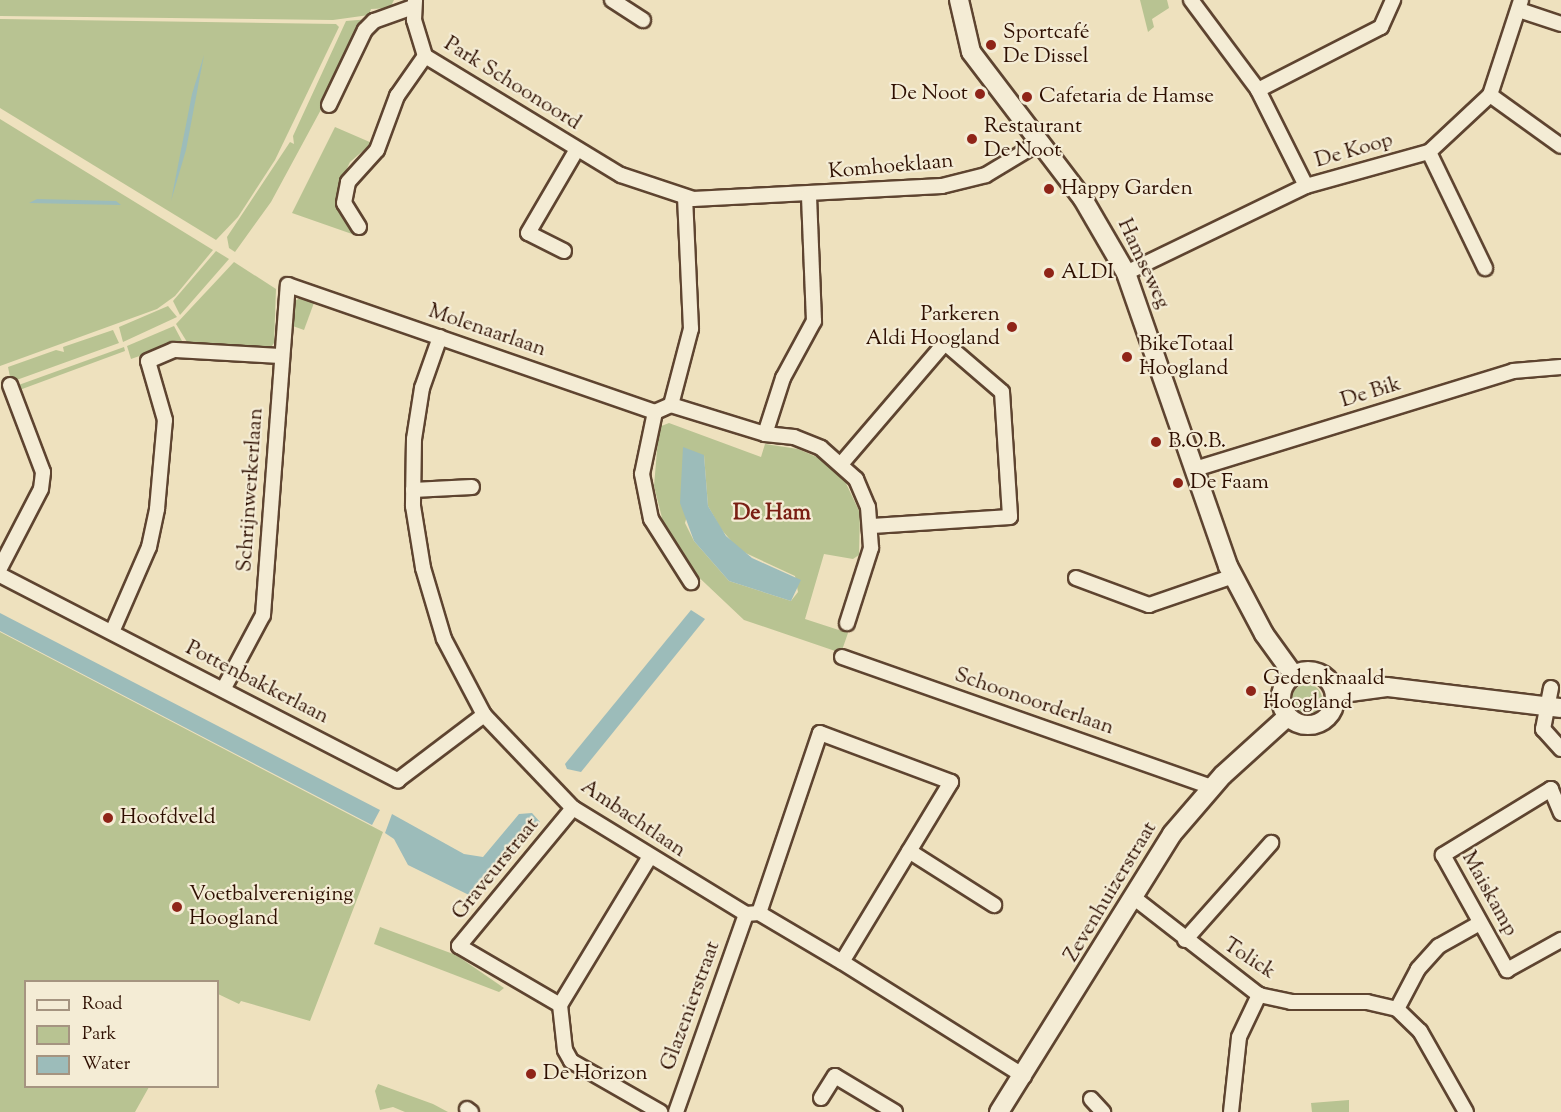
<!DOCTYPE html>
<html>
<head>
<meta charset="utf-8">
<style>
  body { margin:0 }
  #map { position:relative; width:1561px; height:1112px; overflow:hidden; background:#eee1be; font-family:"Sorts Mill Goudy",serif }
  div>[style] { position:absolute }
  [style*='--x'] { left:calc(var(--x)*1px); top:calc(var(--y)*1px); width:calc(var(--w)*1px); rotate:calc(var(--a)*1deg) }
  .green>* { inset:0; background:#b8c392 }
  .round { border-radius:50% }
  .water>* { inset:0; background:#9cbcba }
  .roads { filter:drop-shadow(2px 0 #5e4430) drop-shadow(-2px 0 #5e4430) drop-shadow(0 2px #5e4430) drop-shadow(0 -2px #5e4430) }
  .street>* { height:14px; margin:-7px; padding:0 7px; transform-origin:7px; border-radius:7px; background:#f4ecd5 }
  .secondary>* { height:18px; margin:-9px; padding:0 9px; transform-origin:9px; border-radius:9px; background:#f4ecd5 }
  .secondary>.ring { margin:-9px; padding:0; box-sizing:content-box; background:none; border:18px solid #f4ecd5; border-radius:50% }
  .dots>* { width:16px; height:16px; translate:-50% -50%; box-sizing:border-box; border:3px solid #f4ecd5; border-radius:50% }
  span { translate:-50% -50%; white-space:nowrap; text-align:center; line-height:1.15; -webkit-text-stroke:4.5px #f4ecd5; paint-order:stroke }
  .poi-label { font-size:21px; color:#2e0f01 }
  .left { translate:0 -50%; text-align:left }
  .right { translate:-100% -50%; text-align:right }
  .street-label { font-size:21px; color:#2e0f01 }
  .neighbourhood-label { font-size:22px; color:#7a1f14; font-weight:700 }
  .legend { position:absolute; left:24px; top:980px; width:195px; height:108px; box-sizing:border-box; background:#f4ecd5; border:2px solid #a59480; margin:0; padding:8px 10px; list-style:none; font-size:18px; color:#2e0f01 }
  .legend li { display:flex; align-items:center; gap:12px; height:30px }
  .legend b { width:30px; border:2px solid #a59480 }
</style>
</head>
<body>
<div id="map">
  <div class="green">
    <i style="clip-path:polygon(0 0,394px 0,390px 8px,371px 9px,369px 15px,333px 20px,0 16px)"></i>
    <i style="clip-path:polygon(1140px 0,1167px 0,1169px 8px,1152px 19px,1154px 27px,1148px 32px)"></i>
    <i style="clip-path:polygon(0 19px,336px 24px,339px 27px,275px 160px,238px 217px,216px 240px,0 108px)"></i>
    <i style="clip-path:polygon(370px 19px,271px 202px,235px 252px,229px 248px,227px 237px,290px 142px,294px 144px,293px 136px,346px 21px)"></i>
    <i style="clip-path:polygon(0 119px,213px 250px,175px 296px,157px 309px,0 366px)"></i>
    <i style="clip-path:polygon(335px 127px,372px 143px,350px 162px,341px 181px,338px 199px,356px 225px,352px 234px,292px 213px)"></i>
    <i style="clip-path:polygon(216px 251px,229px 259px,180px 315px,173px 301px)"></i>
    <i style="clip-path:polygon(234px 262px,276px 289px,274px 343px,269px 350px,187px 342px,176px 324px)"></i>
    <i style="clip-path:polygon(305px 296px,315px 300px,304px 330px,290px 325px,292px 302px)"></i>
    <i style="clip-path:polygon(168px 306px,177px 317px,123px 342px,119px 327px)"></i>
    <i style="clip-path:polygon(174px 326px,182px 341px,131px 359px,127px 346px)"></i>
    <i style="clip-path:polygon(113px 330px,119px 343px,11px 382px,8px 367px,56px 350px,64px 352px,63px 347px)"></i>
    <i style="clip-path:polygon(124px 347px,125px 351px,14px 392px,13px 387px)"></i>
    <i style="clip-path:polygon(evenodd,669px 423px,761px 457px,765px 444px,798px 449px,819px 458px,844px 479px,860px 513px,859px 555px,853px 559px,824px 554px,805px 619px,848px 633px,841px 653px,744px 620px,689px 568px,664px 526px,654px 486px,659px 427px,669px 423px,704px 455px,708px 506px,721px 529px,739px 550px,795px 576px,798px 592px,791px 601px,729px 581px,694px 541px,685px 523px,704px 455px)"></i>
    <i style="clip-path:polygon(0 632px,383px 832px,310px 1021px,241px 1001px,239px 1004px,218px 994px,218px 982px,26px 982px,26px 1086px,149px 1087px,135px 1112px,0 1112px)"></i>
    <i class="round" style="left:1292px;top:684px;width:30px;height:30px"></i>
    <i style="clip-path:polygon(380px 927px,456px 955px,504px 988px,499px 992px,374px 944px)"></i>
    <i style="clip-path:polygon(378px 1084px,433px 1104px,448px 1112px,405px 1112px,393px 1107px,380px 1110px,375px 1091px)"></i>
    <i style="clip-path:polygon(1349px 1100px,1349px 1112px,1312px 1112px,1311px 1103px)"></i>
  </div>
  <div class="water">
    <i style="clip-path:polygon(204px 55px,186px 150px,171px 201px,192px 94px)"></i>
    <i style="clip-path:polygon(37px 199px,116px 201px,121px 205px,29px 203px)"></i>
    <i style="clip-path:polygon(683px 447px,704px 455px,708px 506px,726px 536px,752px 558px,801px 580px,791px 601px,729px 581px,694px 541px,680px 503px)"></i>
    <i style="clip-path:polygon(691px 610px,705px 619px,581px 772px,567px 769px,565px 764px)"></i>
    <i style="clip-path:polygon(0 613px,380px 810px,372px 825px,0 631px)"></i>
    <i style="clip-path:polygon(532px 813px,540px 822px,471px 896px,408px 865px,394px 839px,385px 833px,392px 814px,464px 854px,483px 857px,519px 814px)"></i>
  </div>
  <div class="roads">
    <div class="street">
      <i style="--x:612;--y:0;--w:37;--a:33"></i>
      <i style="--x:1191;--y:0;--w:112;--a:53.3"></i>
      <i style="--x:1258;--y:90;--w:107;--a:63.4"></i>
      <i style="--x:1519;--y:10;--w:44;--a:18.4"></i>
      <i style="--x:425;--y:56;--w:229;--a:31.3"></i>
      <i style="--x:621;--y:175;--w:76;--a:18.4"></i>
      <i style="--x:693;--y:199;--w:249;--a:-3"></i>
      <i style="--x:942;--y:186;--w:45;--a:-14"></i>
      <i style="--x:986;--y:175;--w:62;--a:-31.1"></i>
      <i style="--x:1258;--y:90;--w:138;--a:-27.1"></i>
      <i style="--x:1381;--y:27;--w:30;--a:-66"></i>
      <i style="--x:1490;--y:95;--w:87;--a:35.7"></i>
      <i style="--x:329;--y:105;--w:83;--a:-64.4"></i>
      <i style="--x:365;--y:30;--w:13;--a:-45"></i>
      <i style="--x:374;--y:21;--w:41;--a:-19.7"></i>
      <i style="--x:1429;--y:152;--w:129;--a:64.2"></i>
      <i style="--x:359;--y:227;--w:28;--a:-122"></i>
      <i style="--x:344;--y:203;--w:21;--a:-79"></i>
      <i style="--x:348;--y:182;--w:43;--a:-47.8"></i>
      <i style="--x:377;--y:150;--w:58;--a:-69.7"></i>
      <i style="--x:397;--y:96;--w:49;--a:-55"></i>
      <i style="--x:425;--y:56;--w:38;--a:-107"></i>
      <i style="--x:414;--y:20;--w:20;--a:-87"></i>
      <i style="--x:564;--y:251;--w:40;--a:-153.4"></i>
      <i style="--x:528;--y:233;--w:97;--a:-59.7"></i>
      <i style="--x:1126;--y:273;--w:200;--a:-25.8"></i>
      <i style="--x:1306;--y:186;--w:128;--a:-15.5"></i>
      <i style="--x:1429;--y:152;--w:83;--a:-43.1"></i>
      <i style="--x:1490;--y:95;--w:100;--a:-71.9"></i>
      <i style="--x:440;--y:337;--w:54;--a:109.4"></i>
      <i style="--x:422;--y:388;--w:52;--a:98.9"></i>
      <i style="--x:414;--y:439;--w:67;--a:90.9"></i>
      <i style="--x:413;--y:506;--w:63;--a:80.8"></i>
      <i style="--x:423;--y:568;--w:74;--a:73.5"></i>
      <i style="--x:444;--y:639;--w:86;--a:62.2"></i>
      <i style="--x:484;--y:715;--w:129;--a:46.3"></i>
      <i style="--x:573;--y:808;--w:203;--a:31.5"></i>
      <i style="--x:746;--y:914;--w:13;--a:-4"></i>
      <i style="--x:759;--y:913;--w:96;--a:30.6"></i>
      <i style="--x:842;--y:962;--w:215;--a:32.1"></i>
      <i style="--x:671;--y:405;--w:98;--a:17.1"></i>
      <i style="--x:765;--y:434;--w:29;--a:6"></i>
      <i style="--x:794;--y:437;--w:29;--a:22"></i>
      <i style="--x:821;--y:448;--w:47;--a:41.5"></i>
      <i style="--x:856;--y:479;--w:30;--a:67"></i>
      <i style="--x:868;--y:507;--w:41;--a:85.8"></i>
      <i style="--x:871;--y:548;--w:79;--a:107.7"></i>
      <i style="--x:671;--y:405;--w:79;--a:-75.3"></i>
      <i style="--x:691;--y:329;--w:131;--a:-92.6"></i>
      <i style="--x:655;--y:412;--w:63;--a:101.8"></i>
      <i style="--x:642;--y:474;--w:46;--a:78.7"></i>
      <i style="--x:651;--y:519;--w:75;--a:57.6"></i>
      <i style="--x:765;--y:434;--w:59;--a:-72.2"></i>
      <i style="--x:783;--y:378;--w:65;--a:-61.5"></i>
      <i style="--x:814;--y:321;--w:126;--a:-92.3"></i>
      <i style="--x:842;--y:463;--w:158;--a:-49.4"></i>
      <i style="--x:945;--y:343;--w:75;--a:40.7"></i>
      <i style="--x:1002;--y:392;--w:125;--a:86.3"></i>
      <i style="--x:1010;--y:517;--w:138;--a:176.3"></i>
      <i style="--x:1195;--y:469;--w:333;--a:-17.1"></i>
      <i style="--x:1513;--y:371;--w:48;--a:-4.8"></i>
      <i style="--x:413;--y:490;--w:59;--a:-2.9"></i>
      <i style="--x:0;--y:568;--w:89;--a:-62.6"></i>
      <i style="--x:41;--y:489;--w:17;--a:-83"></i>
      <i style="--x:43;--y:472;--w:93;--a:-110.8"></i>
      <i style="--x:0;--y:575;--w:448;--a:27.3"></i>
      <i style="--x:398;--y:780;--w:108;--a:-37.1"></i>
      <i style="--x:1076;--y:578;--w:78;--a:20.3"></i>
      <i style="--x:1149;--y:605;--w:89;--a:-19"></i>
      <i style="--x:112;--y:632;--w:93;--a:-66.5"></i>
      <i style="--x:149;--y:547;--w:39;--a:-78"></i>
      <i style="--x:157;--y:509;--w:89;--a:-84.9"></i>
      <i style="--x:165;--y:420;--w:61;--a:-106.1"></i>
      <i style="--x:148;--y:361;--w:28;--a:-23"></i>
      <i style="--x:174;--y:350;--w:108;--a:3.2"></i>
      <i style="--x:842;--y:657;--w:392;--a:19.4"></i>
      <i style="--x:224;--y:688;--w:83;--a:-61.9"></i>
      <i style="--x:263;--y:615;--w:331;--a:-85.7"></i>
      <i style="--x:288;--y:285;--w:388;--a:19.1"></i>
      <i style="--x:655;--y:412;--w:17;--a:-24"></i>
      <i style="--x:1551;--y:688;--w:42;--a:101"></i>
      <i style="--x:1543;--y:729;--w:27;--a:48"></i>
      <i style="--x:1561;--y:813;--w:26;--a:-113"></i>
      <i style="--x:1551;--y:789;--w:127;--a:148.6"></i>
      <i style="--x:1443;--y:855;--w:132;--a:60.9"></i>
      <i style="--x:1507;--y:970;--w:62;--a:-29.1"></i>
      <i style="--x:909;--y:851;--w:101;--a:32.4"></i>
      <i style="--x:649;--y:858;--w:172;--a:121.2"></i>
      <i style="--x:560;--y:1005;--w:45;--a:83.7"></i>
      <i style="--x:565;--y:1050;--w:13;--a:61"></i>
      <i style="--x:571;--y:1061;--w:103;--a:29.8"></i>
      <i style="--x:1133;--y:897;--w:160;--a:37.9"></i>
      <i style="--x:1259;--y:995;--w:33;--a:12"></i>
      <i style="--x:1291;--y:1002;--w:76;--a:0"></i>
      <i style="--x:1367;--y:1002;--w:31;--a:13"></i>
      <i style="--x:1397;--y:1009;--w:32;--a:44"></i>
      <i style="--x:1420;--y:1031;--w:93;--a:60.4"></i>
      <i style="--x:759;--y:913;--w:190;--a:-71.3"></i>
      <i style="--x:820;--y:733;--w:140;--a:20.5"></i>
      <i style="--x:951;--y:782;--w:210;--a:121.2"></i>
      <i style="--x:1185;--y:940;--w:130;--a:-48.4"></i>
      <i style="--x:560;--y:1005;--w:117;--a:-149.7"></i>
      <i style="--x:459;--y:946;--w:179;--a:-50.4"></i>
      <i style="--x:1397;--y:1009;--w:45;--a:-62.3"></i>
      <i style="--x:1418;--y:969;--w:31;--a:-48"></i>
      <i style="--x:1439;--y:946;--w:47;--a:-29.3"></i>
      <i style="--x:821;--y:1098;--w:26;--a:-58"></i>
      <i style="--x:835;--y:1076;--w:70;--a:31"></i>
      <i style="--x:1091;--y:1099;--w:18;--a:47"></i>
      <i style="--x:467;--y:1109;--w:5;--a:37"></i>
      <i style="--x:676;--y:1112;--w:210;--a:-70.5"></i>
      <i style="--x:1231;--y:1112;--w:75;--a:-83.9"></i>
      <i style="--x:1239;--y:1037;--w:47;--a:-64.5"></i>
    </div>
    <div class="secondary">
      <i style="--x:959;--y:0;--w:53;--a:77"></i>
      <i style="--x:971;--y:52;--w:185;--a:52.7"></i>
      <i style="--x:1083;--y:199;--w:86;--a:59.8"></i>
      <i style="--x:1126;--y:273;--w:310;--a:70.8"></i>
      <i style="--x:1228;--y:566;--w:77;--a:62.1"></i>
      <i style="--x:1264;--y:634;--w:49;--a:54.1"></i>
      <i class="ring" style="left:1281px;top:671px;width:36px;height:36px"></i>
      <i style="--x:1335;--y:694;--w:52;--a:-7.7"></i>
      <i style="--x:1387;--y:687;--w:175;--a:6.9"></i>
      <i style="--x:999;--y:1112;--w:327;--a:-58.1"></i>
      <i style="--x:1172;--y:834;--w:78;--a:-49.2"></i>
      <i style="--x:1223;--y:775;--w:86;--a:-42.2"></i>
    </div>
  </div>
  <div class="dots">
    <i style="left:991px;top:45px;background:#8f2418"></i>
    <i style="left:980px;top:94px;background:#8f2418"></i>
    <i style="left:1027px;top:97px;background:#8f2418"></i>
    <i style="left:972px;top:139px;background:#8f2418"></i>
    <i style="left:1049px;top:189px;background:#8f2418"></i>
    <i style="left:1049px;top:273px;background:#8f2418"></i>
    <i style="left:1012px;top:327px;background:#8f2418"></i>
    <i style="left:1127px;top:357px;background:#8f2418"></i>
    <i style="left:1156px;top:442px;background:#8f2418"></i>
    <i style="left:1178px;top:483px;background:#8f2418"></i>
    <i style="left:1251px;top:691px;background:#8f2418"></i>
    <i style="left:108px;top:818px;background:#8f2418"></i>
    <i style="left:177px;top:907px;background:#8f2418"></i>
    <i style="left:531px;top:1074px;background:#8f2418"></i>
  </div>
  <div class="poi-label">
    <span class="left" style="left:1003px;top:45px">Sportcafé<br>De Dissel</span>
    <span class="right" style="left:968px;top:94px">De Noot</span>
    <span class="left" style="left:1039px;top:97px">Cafetaria de Hamse</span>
    <span class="left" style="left:984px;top:139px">Restaurant<br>De Noot</span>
    <span class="left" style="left:1061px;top:189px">Happy Garden</span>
    <span class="left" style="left:1061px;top:273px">ALDI</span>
    <span class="right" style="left:1000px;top:327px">Parkeren<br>Aldi Hoogland</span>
    <span class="left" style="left:1139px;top:357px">BikeTotaal<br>Hoogland</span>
    <span class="left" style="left:1168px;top:442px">B.O.B.</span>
    <span class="left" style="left:1190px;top:483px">De Faam</span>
    <span class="left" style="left:1263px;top:691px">Gedenknaald<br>Hoogland</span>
    <span class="left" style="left:120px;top:818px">Hoofdveld</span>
    <span class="left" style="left:189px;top:907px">Voetbalvereniging<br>Hoogland</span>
    <span class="left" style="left:543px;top:1074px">De Horizon</span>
  </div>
  <div class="street-label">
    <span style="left:512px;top:84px;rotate:32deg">Park Schoonoord</span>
    <span style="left:1354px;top:151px;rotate:-16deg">De Koop</span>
    <span style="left:891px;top:167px;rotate:-5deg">Komhoeklaan</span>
    <span style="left:1143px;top:264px;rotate:65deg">Hamseweg</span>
    <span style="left:487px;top:331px;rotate:19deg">Molenaarlaan</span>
    <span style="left:1371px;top:393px;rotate:-17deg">De Bik</span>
    <span style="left:251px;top:490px;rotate:-86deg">Schrijnwerkerlaan</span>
    <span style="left:257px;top:683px;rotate:27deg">Pottenbakkerlaan</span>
    <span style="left:1034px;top:702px;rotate:19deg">Schoonoorderlaan</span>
    <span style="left:633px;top:819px;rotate:34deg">Ambachtlaan</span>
    <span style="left:496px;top:869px;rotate:-51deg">Graveurstraat</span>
    <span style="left:1111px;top:892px;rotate:-59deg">Zevenhuizerstraat</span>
    <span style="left:1489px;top:894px;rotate:61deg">Maiskamp</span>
    <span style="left:1249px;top:959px;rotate:33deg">Tolick</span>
    <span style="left:691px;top:1006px;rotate:-70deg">Glazenierstraat</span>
  </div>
  <div class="neighbourhood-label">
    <span style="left:772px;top:515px">De Ham</span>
  </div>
  <ul class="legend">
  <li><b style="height:8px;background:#f4ecd5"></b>Road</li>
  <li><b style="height:16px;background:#b8c392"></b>Park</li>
  <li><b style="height:16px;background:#9cbcba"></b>Water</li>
  </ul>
</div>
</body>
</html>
